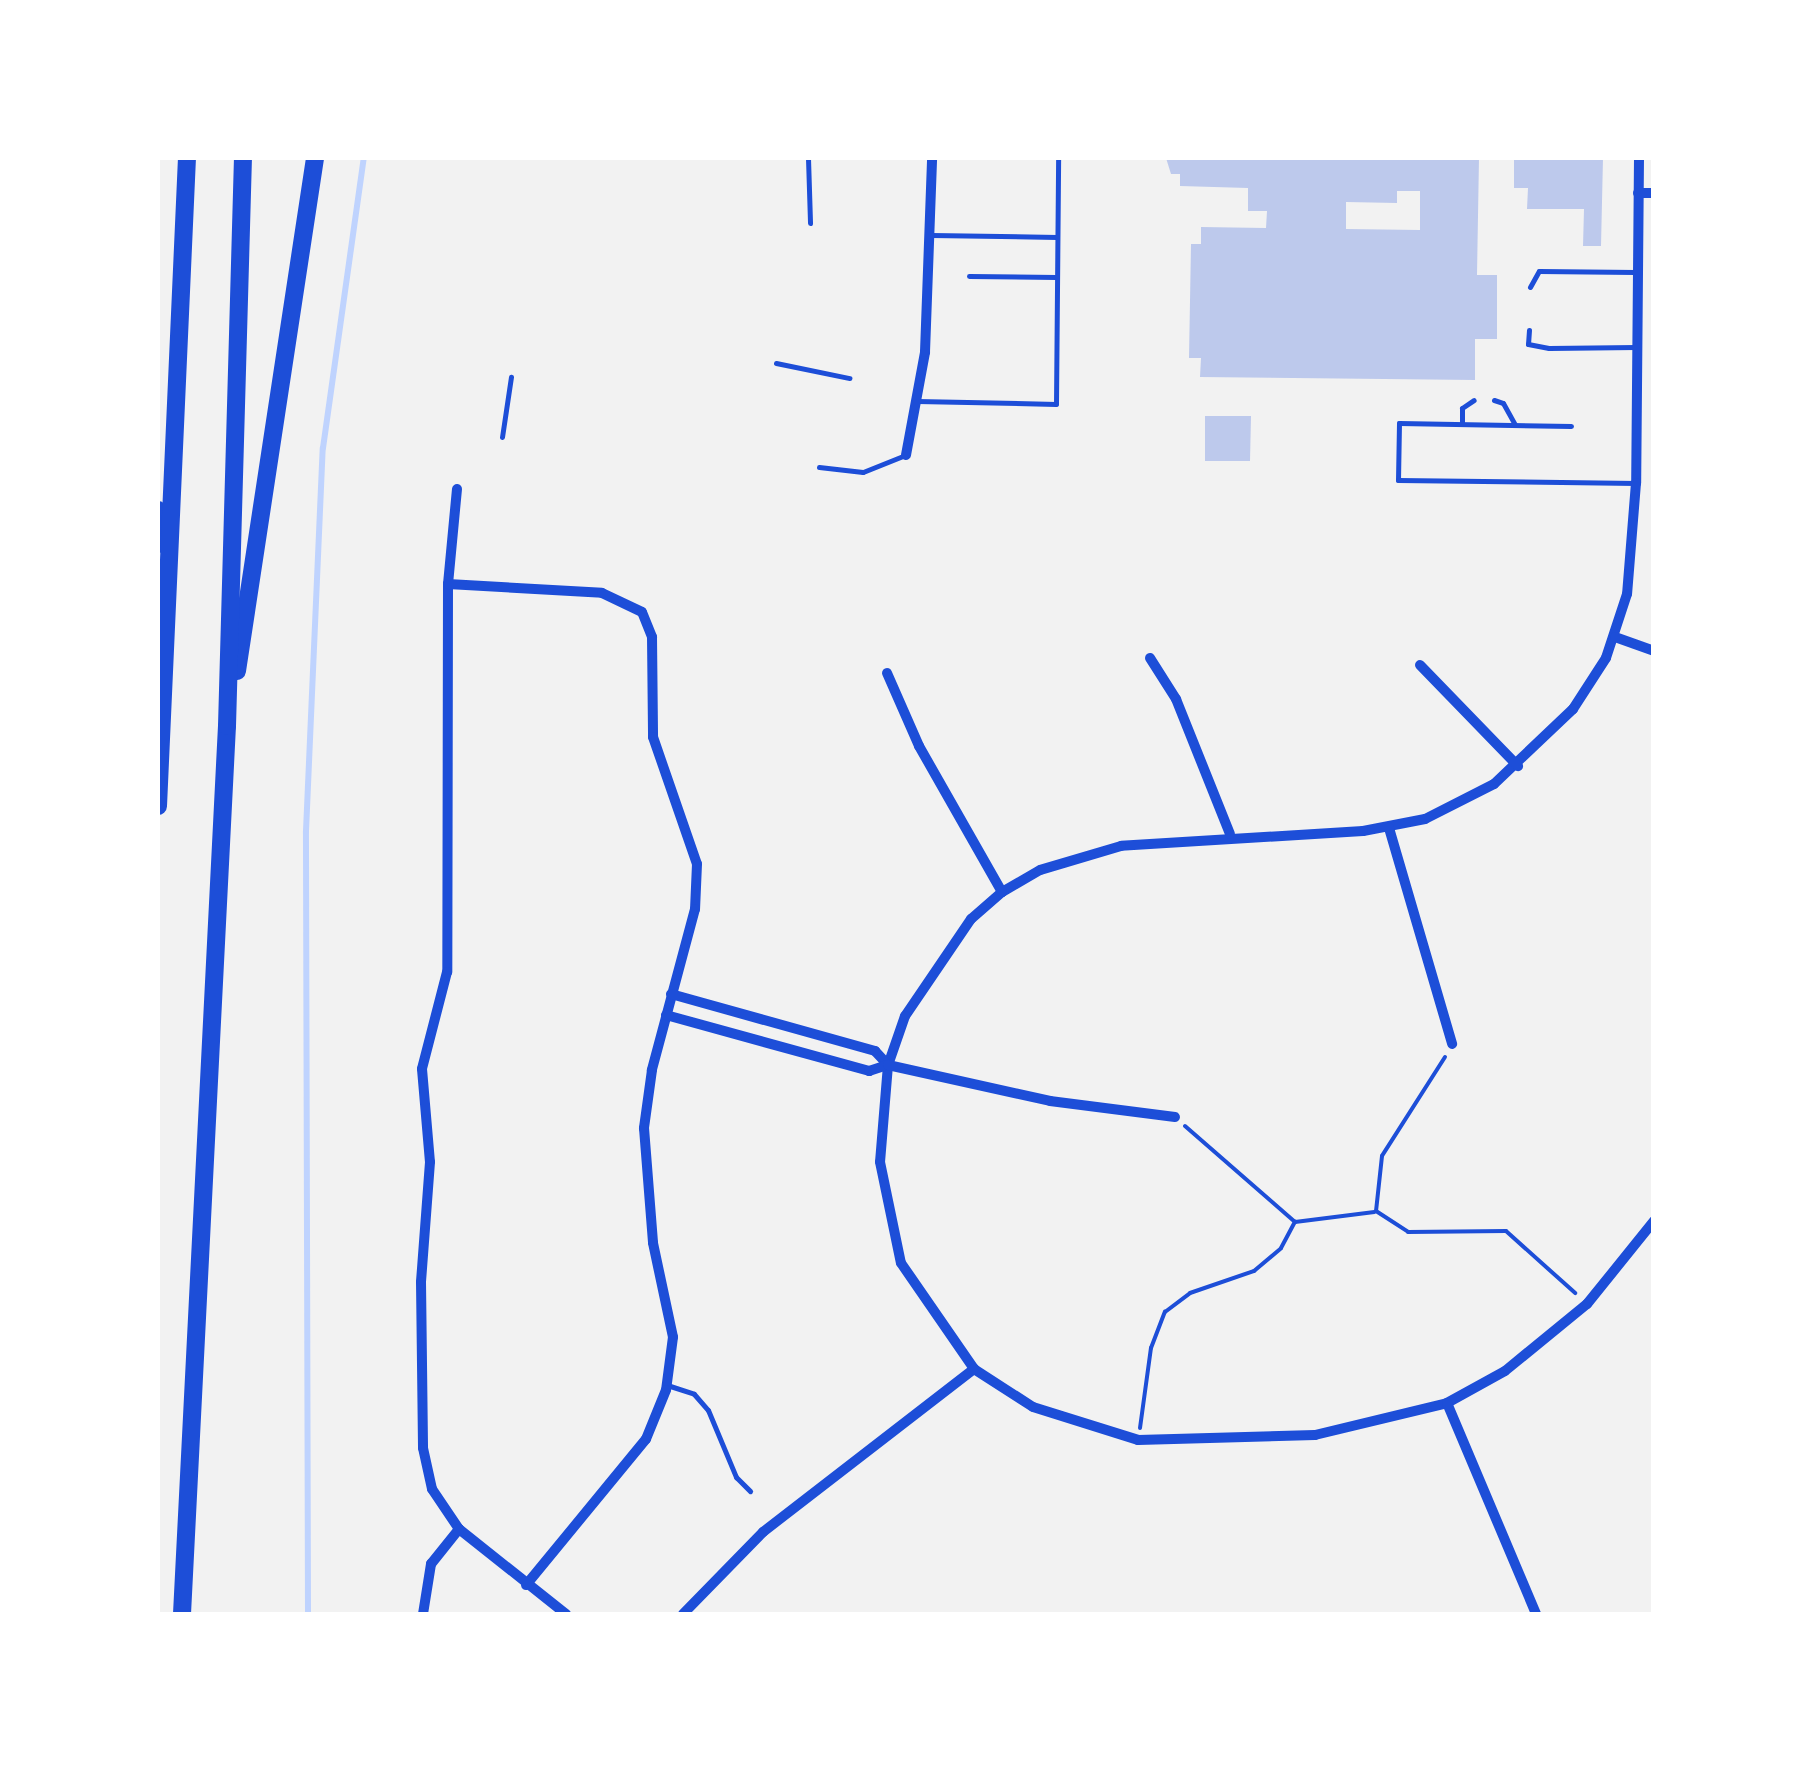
<!DOCTYPE html>
<html>
<head>
<meta charset="utf-8">
<style>
  body { margin:0 }
  #map { position:relative; width:1811px; height:1772px; overflow:hidden; background:#f2f2f2; font-family:Raleway,sans-serif }
  div>[style] { position:absolute }
  [style*='--x'] { left:calc(var(--x)*1px); top:calc(var(--y)*1px); width:calc(var(--w)*1px); rotate:calc(var(--a)*1deg) }
  .stream>* { height:6px; margin:-3px; padding:0 3px; transform-origin:3px; border-radius:3px; background:#bfd3fe }
  .building>* { inset:0; background:#bdc9ec }
  .path>* { height:4px; margin:-2px; padding:0 2px; transform-origin:2px; border-radius:2px; background:#1d4ed8 }
  .service>* { height:5px; margin:-2.5px; padding:0 2.5px; transform-origin:2.5px; border-radius:2.5px; background:#1d4ed8 }
  .minor>* { height:10px; margin:-5px; padding:0 5px; transform-origin:5px; border-radius:5px; background:#1d4ed8 }
  .motorway>* { height:18px; margin:-9px; padding:0 9px; transform-origin:9px; border-radius:9px; background:#1d4ed8 }
  span { translate:-50% -50%; white-space:nowrap; text-align:center; line-height:1.15; -webkit-text-stroke:10px #fff; paint-order:stroke }
  .frame { position:absolute; inset:0; border:160px solid #fff; pointer-events:none }
</style>
</head>
<body>
<div id="map">
  <div class="stream">
    <i style="--x:308;--y:1614;--w:783;--a:-90.15"></i>
    <i style="--x:306;--y:831;--w:383;--a:-87.5"></i>
    <i style="--x:323;--y:448;--w:293;--a:-82"></i>
  </div>
  <div class="building">
    <i style="clip-path:polygon(evenodd,1166px 158px,1479px 158px,1477px 275px,1497px 275px,1497px 339px,1475px 339px,1475px 380px,1200px 377px,1201px 358px,1189px 358px,1191px 244px,1201px 244px,1201px 227px,1266px 228px,1267px 211px,1248px 211px,1248px 188px,1180px 186px,1180px 174px,1171px 174px,1166px 158px,1397px 191px,1420px 191px,1420px 230px,1346px 229px,1346px 202px,1397px 203px,1397px 191px)"></i>
    <i style="clip-path:polygon(1514px 158px,1603px 158px,1601px 246px,1583px 246px,1584px 209px,1527px 209px,1528px 188px,1514px 188px)"></i>
    <i style="clip-path:polygon(1205px 416px,1251px 416px,1250px 461px,1205px 461px)"></i>
  </div>
  <div class="path">
    <i style="--x:1445;--y:1057;--w:117;--a:122.5"></i>
    <i style="--x:1382;--y:1156;--w:55;--a:96.2"></i>
    <i style="--x:1376;--y:1211;--w:38;--a:33"></i>
    <i style="--x:1408;--y:1232;--w:98;--a:-0.6"></i>
    <i style="--x:1506;--y:1231;--w:93;--a:41.9"></i>
    <i style="--x:1185;--y:1126;--w:146;--a:41.1"></i>
    <i style="--x:1295;--y:1222;--w:80;--a:-7.2"></i>
    <i style="--x:1140;--y:1428;--w:81;--a:-82.2"></i>
    <i style="--x:1151;--y:1348;--w:39;--a:-69"></i>
    <i style="--x:1165;--y:1312;--w:31;--a:-37"></i>
    <i style="--x:1190;--y:1293;--w:68;--a:-19"></i>
    <i style="--x:1254;--y:1271;--w:35;--a:-40"></i>
    <i style="--x:1281;--y:1248;--w:30;--a:-62"></i>
  </div>
  <div class="service">
    <i style="--x:808;--y:158;--w:65;--a:88.2"></i>
    <i style="--x:931;--y:235;--w:126;--a:0.9"></i>
    <i style="--x:969;--y:276;--w:87;--a:0.7"></i>
    <i style="--x:1530;--y:287;--w:18;--a:-61"></i>
    <i style="--x:1539;--y:271;--w:96;--a:0.6"></i>
    <i style="--x:1529;--y:330;--w:14;--a:94"></i>
    <i style="--x:1528;--y:344;--w:21;--a:11"></i>
    <i style="--x:1549;--y:348;--w:87;--a:-0.7"></i>
    <i style="--x:776;--y:363;--w:75;--a:11.6"></i>
    <i style="--x:1494;--y:400;--w:9;--a:18"></i>
    <i style="--x:1503;--y:403;--w:25;--a:61"></i>
    <i style="--x:917;--y:401;--w:139;--a:1.2"></i>
    <i style="--x:1056;--y:404;--w:246;--a:-89.5"></i>
    <i style="--x:1462;--y:424;--w:16;--a:-90"></i>
    <i style="--x:1462;--y:408;--w:14;--a:-34"></i>
    <i style="--x:1571;--y:426;--w:172;--a:-179"></i>
    <i style="--x:1399;--y:423;--w:57;--a:91"></i>
    <i style="--x:1398;--y:480;--w:238;--a:0.7"></i>
    <i style="--x:502;--y:437;--w:61;--a:-81.5"></i>
    <i style="--x:819;--y:467;--w:44;--a:6.5"></i>
    <i style="--x:863;--y:472;--w:43;--a:-21.8"></i>
    <i style="--x:667;--y:1385;--w:28;--a:18"></i>
    <i style="--x:694;--y:1394;--w:21;--a:49"></i>
    <i style="--x:708;--y:1410;--w:73;--a:67.3"></i>
    <i style="--x:736;--y:1477;--w:20;--a:45"></i>
  </div>
  <div class="minor">
    <i style="--x:1639;--y:158;--w:325;--a:90.5"></i>
    <i style="--x:1636;--y:483;--w:111;--a:94.6"></i>
    <i style="--x:1627;--y:594;--w:67;--a:108.2"></i>
    <i style="--x:1606;--y:658;--w:61;--a:122.9"></i>
    <i style="--x:1573;--y:709;--w:109;--a:136.5"></i>
    <i style="--x:1494;--y:784;--w:77;--a:153.1"></i>
    <i style="--x:1425;--y:819;--w:63;--a:169"></i>
    <i style="--x:1363;--y:831;--w:242;--a:176.5"></i>
    <i style="--x:1121;--y:846;--w:84;--a:163.5"></i>
    <i style="--x:1040;--y:870;--w:44;--a:149.9"></i>
    <i style="--x:1002;--y:892;--w:41;--a:138.9"></i>
    <i style="--x:971;--y:919;--w:117;--a:124.2"></i>
    <i style="--x:905;--y:1016;--w:52;--a:109.1"></i>
    <i style="--x:888;--y:1065;--w:97;--a:94.7"></i>
    <i style="--x:880;--y:1162;--w:103;--a:78.3"></i>
    <i style="--x:901;--y:1263;--w:129;--a:55.4"></i>
    <i style="--x:974;--y:1369;--w:70;--a:32.8"></i>
    <i style="--x:1033;--y:1407;--w:110;--a:17.4"></i>
    <i style="--x:1138;--y:1440;--w:177;--a:-1.6"></i>
    <i style="--x:1315;--y:1435;--w:136;--a:-13.6"></i>
    <i style="--x:1447;--y:1403;--w:66;--a:-28.9"></i>
    <i style="--x:1505;--y:1371;--w:106;--a:-39.3"></i>
    <i style="--x:1587;--y:1304;--w:107;--a:-51.1"></i>
    <i style="--x:1638;--y:193;--w:16;--a:0"></i>
    <i style="--x:906;--y:455;--w:105;--a:-79.5"></i>
    <i style="--x:925;--y:352;--w:194;--a:-87.9"></i>
    <i style="--x:457;--y:489;--w:95;--a:95.4"></i>
    <i style="--x:448;--y:584;--w:388;--a:90.1"></i>
    <i style="--x:447;--y:972;--w:100;--a:104.5"></i>
    <i style="--x:422;--y:1069;--w:93;--a:85.1"></i>
    <i style="--x:430;--y:1162;--w:120;--a:94.3"></i>
    <i style="--x:421;--y:1282;--w:166;--a:89.3"></i>
    <i style="--x:423;--y:1448;--w:42;--a:77.6"></i>
    <i style="--x:432;--y:1489;--w:48;--a:56"></i>
    <i style="--x:459;--y:1529;--w:137;--a:38.5"></i>
    <i style="--x:448;--y:584;--w:154;--a:3.3"></i>
    <i style="--x:602;--y:593;--w:44;--a:25.4"></i>
    <i style="--x:642;--y:612;--w:27;--a:68"></i>
    <i style="--x:652;--y:637;--w:100;--a:89.4"></i>
    <i style="--x:653;--y:737;--w:134;--a:70.9"></i>
    <i style="--x:697;--y:864;--w:45;--a:92.5"></i>
    <i style="--x:695;--y:909;--w:167;--a:105"></i>
    <i style="--x:652;--y:1070;--w:59;--a:97.9"></i>
    <i style="--x:644;--y:1128;--w:115;--a:85.5"></i>
    <i style="--x:653;--y:1243;--w:96;--a:78"></i>
    <i style="--x:673;--y:1337;--w:53;--a:97.5"></i>
    <i style="--x:666;--y:1390;--w:53;--a:112.2"></i>
    <i style="--x:646;--y:1439;--w:189;--a:129.4"></i>
    <i style="--x:1615;--y:637;--w:41;--a:19.7"></i>
    <i style="--x:1150;--y:658;--w:49;--a:57.6"></i>
    <i style="--x:1176;--y:699;--w:145;--a:68.2"></i>
    <i style="--x:1420;--y:665;--w:141;--a:45.9"></i>
    <i style="--x:887;--y:673;--w:80;--a:66.3"></i>
    <i style="--x:919;--y:746;--w:168;--a:60.4"></i>
    <i style="--x:1389;--y:828;--w:225;--a:73.7"></i>
    <i style="--x:671;--y:994;--w:212;--a:15.6"></i>
    <i style="--x:875;--y:1051;--w:19;--a:47"></i>
    <i style="--x:666;--y:1015;--w:211;--a:15.4"></i>
    <i style="--x:869;--y:1071;--w:20;--a:-18"></i>
    <i style="--x:888;--y:1065;--w:166;--a:12.5"></i>
    <i style="--x:1050;--y:1101;--w:126;--a:7.3"></i>
    <i style="--x:1447;--y:1403;--w:229;--a:67.1"></i>
    <i style="--x:423;--y:1614;--w:51;--a:-80.9"></i>
    <i style="--x:431;--y:1564;--w:45;--a:-51.3"></i>
    <i style="--x:683;--y:1614;--w:115;--a:-45.7"></i>
    <i style="--x:763;--y:1532;--w:267;--a:-37.7"></i>
  </div>
  <div class="motorway">
    <i style="--x:158;--y:510;--w:34;--a:88"></i>
    <i style="--x:237;--y:671;--w:519;--a:-81.35"></i>
    <i style="--x:158;--y:806;--w:649;--a:-87.44"></i>
    <i style="--x:182;--y:1614;--w:889;--a:-87.1"></i>
    <i style="--x:227;--y:726;--w:568;--a:-88.39"></i>
  </div>
  <div class="frame"></div>
</div>
</body>
</html>
